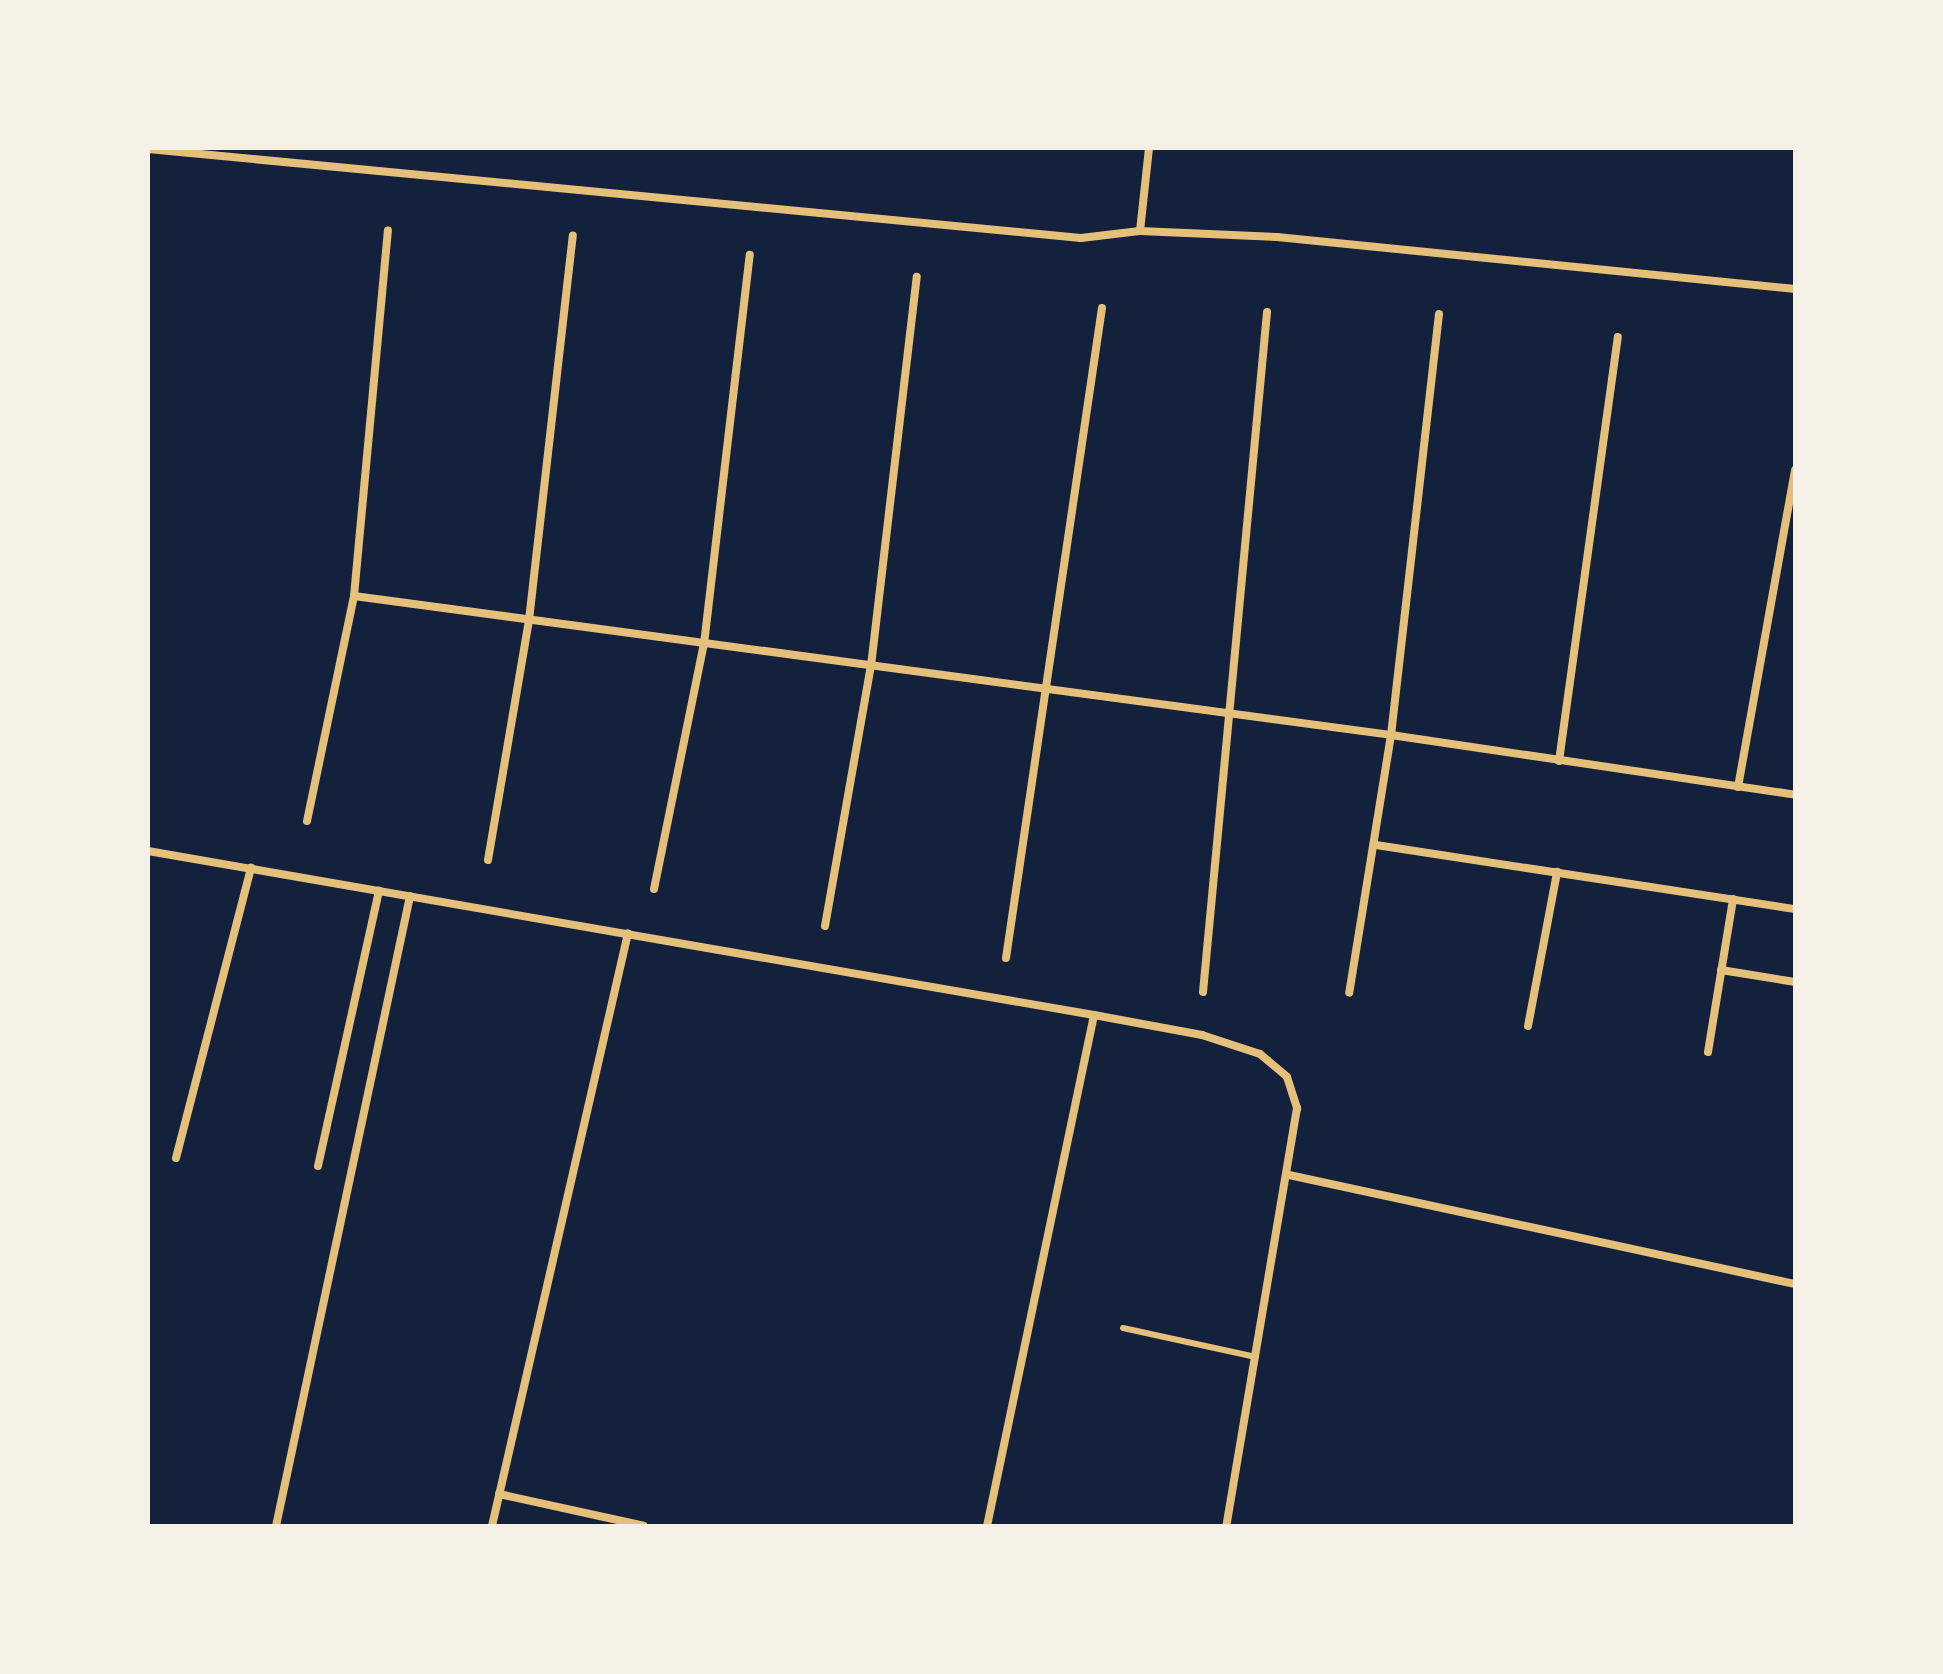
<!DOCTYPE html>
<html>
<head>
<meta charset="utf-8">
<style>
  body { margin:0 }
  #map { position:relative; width:1943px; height:1674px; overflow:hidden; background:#14213d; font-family:"Asap Condensed",sans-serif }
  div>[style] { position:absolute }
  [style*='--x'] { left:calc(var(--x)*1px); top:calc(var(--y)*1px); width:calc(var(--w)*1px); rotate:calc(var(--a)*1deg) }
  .service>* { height:6px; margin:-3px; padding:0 3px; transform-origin:3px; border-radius:3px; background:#e5c07b }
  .minor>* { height:8px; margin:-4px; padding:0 4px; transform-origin:4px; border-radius:4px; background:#e5c07b }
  span { translate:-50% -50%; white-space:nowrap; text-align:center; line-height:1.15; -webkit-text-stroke:8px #f6f1e7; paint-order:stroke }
  .frame { position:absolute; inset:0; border:150px solid #f6f1e7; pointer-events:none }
</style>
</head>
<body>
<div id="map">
  <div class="service">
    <i style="--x:1123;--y:1328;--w:136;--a:12.3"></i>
  </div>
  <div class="minor">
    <i style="--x:148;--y:149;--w:937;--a:5.45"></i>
    <i style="--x:1081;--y:238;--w:59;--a:-6.8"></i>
    <i style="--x:1140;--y:231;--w:137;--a:2.5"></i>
    <i style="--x:1277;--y:237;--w:521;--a:5.73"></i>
    <i style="--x:1140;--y:231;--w:83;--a:-83.8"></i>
    <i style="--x:1439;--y:314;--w:424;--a:96.5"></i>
    <i style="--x:1391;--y:735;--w:408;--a:8.4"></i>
    <i style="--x:354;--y:596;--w:1046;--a:7.63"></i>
    <i style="--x:1391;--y:735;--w:261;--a:99.2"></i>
    <i style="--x:1559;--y:761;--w:428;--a:-82.1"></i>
    <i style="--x:1738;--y:787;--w:322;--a:-79.8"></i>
    <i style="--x:307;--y:821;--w:230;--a:-78.2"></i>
    <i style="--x:354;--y:596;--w:367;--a:-84.7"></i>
    <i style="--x:1376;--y:845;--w:424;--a:8.7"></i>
    <i style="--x:148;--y:851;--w:960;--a:9.84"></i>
    <i style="--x:1094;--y:1015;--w:110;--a:10.5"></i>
    <i style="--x:1202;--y:1035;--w:61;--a:18.1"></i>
    <i style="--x:1260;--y:1054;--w:35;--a:40"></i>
    <i style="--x:1287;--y:1077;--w:33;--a:72"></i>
    <i style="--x:1297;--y:1108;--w:424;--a:99.6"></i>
    <i style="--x:488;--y:860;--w:243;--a:-80.3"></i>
    <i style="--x:529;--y:620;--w:387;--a:-83.5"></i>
    <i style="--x:654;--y:889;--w:250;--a:-78.5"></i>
    <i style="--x:704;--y:644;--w:392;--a:-83.3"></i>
    <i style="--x:825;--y:926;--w:264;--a:-80"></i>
    <i style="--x:871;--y:666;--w:392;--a:-83.3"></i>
    <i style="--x:1006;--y:958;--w:657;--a:-81.6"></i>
    <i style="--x:1721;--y:970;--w:75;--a:9.2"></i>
    <i style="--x:1203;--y:992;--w:683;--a:-84.62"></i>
    <i style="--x:1528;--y:1026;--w:157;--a:-79.3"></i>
    <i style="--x:1708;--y:1052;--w:155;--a:-80.7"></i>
    <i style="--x:176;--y:1158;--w:300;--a:-75.5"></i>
    <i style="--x:318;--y:1166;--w:282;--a:-77.5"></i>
    <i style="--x:1289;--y:1175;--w:518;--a:12.16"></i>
    <i style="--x:499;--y:1494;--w:148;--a:12.4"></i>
    <i style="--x:276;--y:1526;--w:644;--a:-77.99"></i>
    <i style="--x:492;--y:1526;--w:608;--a:-77.08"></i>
    <i style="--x:987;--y:1526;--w:522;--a:-78.17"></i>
  </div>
  <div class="frame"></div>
</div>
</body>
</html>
